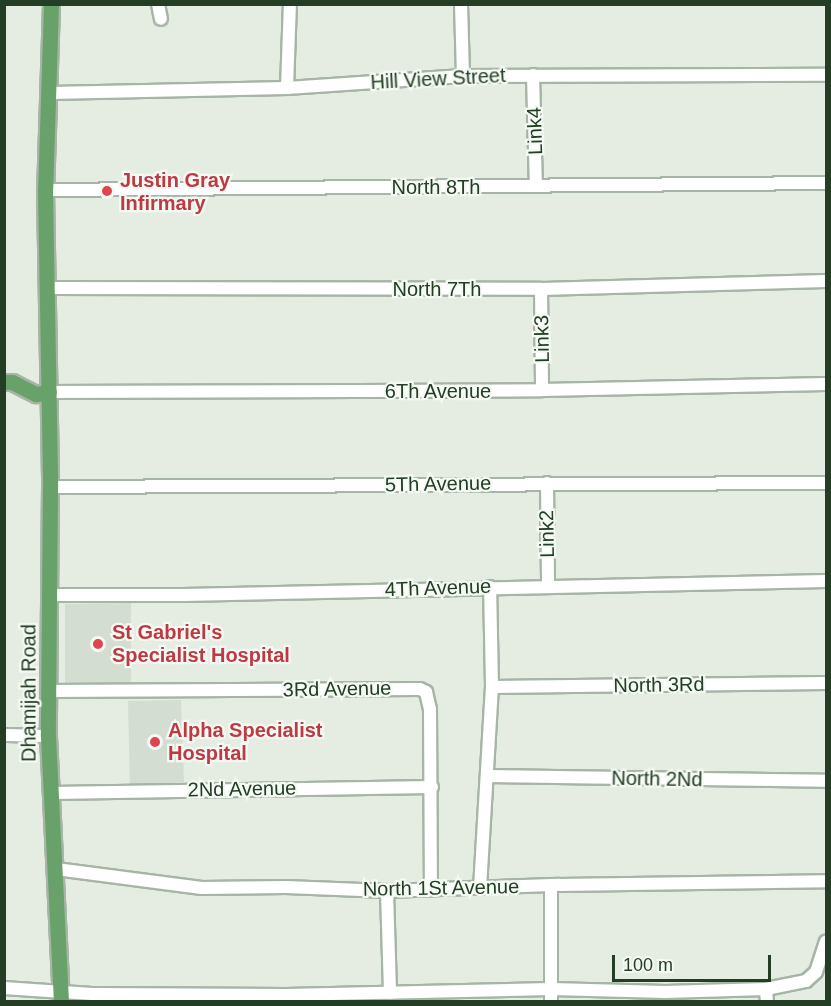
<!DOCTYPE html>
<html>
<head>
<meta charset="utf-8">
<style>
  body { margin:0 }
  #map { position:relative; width:831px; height:1006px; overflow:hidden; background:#e5ede3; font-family:Arial,sans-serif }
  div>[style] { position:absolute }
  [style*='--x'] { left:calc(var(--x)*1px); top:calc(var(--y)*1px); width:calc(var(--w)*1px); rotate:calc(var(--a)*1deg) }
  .built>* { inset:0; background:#d3ddd1 }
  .roads { filter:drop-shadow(2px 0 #a7b5a6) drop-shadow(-2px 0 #a7b5a6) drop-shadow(0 2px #a7b5a6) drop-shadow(0 -2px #a7b5a6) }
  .minor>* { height:12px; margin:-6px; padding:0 6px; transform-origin:6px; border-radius:6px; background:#fff }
  .major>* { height:15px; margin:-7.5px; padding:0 7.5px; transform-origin:7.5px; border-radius:7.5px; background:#69a16b }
  .dots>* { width:16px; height:16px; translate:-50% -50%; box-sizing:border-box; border:3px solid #f5f9f4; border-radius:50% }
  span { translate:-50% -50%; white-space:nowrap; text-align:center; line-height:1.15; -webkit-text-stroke:4.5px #f5f9f4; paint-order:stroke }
  .street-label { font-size:20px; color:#233e24 }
  .health-label { font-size:20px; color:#be3a42; font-weight:700 }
  .left { translate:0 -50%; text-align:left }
  .frame { position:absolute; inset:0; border:6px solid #233e24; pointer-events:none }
  .scale { position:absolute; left:612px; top:955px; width:159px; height:27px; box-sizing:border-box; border:3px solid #233e24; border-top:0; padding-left:8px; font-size:18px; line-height:21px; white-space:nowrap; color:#233e24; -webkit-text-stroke:4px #f5f9f4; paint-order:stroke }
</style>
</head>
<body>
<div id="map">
  <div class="built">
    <i style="clip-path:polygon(131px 603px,131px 683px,65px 685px,65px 604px)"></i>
    <i style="clip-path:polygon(181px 700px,184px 782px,130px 787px,128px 701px)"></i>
  </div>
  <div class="roads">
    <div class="minor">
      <i style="--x:158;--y:4;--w:15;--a:79"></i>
      <i style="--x:461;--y:4;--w:72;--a:88.4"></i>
      <i style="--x:533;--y:75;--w:111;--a:88.5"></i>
      <i style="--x:287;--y:88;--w:84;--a:-88"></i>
      <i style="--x:50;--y:93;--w:237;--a:-1.2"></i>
      <i style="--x:287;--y:88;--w:176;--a:-3.9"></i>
      <i style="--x:463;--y:76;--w:363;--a:-0.2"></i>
      <i style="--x:45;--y:190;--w:781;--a:-0.51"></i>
      <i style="--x:47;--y:288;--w:494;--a:0.1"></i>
      <i style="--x:541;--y:289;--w:285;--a:-1.6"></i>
      <i style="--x:541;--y:289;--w:101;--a:89.4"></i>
      <i style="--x:49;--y:392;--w:493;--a:-0.2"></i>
      <i style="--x:542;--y:390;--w:284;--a:-1.2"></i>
      <i style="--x:547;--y:483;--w:103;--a:89.4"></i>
      <i style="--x:50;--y:487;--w:776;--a:-0.3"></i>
      <i style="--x:49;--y:595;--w:135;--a:0"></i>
      <i style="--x:184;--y:595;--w:642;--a:-1.25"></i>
      <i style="--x:492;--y:687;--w:334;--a:-0.7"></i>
      <i style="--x:49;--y:691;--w:371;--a:-0.3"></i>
      <i style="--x:420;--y:689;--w:7;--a:27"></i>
      <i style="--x:426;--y:692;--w:17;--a:77"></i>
      <i style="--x:430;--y:709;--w:180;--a:89.7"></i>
      <i style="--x:4;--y:735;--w:44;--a:1.3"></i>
      <i style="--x:487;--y:776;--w:339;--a:0.8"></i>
      <i style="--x:52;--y:793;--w:380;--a:-0.9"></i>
      <i style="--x:56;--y:869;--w:147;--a:7.4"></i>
      <i style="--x:202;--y:888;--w:84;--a:-0.7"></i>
      <i style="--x:286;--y:887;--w:101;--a:2.3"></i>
      <i style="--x:387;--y:891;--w:164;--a:-2.1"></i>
      <i style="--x:551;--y:885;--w:275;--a:-0.8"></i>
      <i style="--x:551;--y:885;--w:117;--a:90"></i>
      <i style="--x:480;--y:888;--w:201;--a:-86.6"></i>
      <i style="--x:492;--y:687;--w:100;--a:-91.1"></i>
      <i style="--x:387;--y:891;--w:102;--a:88.3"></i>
      <i style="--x:4;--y:988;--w:88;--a:3.9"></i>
      <i style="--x:92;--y:994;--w:194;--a:0.3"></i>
      <i style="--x:286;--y:995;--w:265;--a:-1.3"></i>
      <i style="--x:551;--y:989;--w:115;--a:1.5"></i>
      <i style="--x:666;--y:992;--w:100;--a:-1.7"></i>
      <i style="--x:766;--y:989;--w:41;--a:-11.3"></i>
      <i style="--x:806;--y:981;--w:13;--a:-42"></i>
      <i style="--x:816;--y:972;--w:32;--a:-72"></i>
      <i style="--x:766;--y:989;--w:13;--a:86"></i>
    </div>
    <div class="major">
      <i style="--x:51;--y:4;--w:186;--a:91.8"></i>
      <i style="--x:45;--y:190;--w:297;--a:89"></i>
      <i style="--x:50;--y:487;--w:249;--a:90.5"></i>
      <i style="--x:48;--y:736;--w:266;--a:87.2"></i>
      <i style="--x:4;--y:382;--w:8;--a:0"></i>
      <i style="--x:12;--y:382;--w:27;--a:27"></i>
      <i style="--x:36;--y:394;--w:13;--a:-9"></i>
    </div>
  </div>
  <div class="dots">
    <i style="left:107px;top:191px;background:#e0444e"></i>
    <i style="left:98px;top:644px;background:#e0444e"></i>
    <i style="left:155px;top:742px;background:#e0444e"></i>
  </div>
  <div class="street-label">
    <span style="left:438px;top:79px;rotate:-3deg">Hill View Street</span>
    <span style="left:535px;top:131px;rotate:-92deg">Link4</span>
    <span style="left:436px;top:187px">North 8Th</span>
    <span style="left:437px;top:289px">North 7Th</span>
    <span style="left:542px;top:339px;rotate:-91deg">Link3</span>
    <span style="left:438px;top:391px">6Th Avenue</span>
    <span style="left:438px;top:484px;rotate:-1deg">5Th Avenue</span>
    <span style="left:547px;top:534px;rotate:-91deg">Link2</span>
    <span style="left:438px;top:588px;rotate:-2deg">4Th Avenue</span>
    <span style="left:659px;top:685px;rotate:-1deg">North 3Rd</span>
    <span style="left:337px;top:689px;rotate:-1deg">3Rd Avenue</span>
    <span style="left:29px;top:693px;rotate:-90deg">Dhamijah Road</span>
    <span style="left:657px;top:779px;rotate:1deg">North 2Nd</span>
    <span style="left:242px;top:789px;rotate:-1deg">2Nd Avenue</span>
    <span style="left:441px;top:888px;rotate:-1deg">North 1St Avenue</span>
  </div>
  <div class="health-label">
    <span class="left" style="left:120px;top:192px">Justin Gray<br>Infirmary</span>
    <span class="left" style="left:112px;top:644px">St Gabriel's<br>Specialist Hospital</span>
    <span class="left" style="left:168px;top:742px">Alpha Specialist<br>Hospital</span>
  </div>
  <div class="frame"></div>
  <div class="scale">100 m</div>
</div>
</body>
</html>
